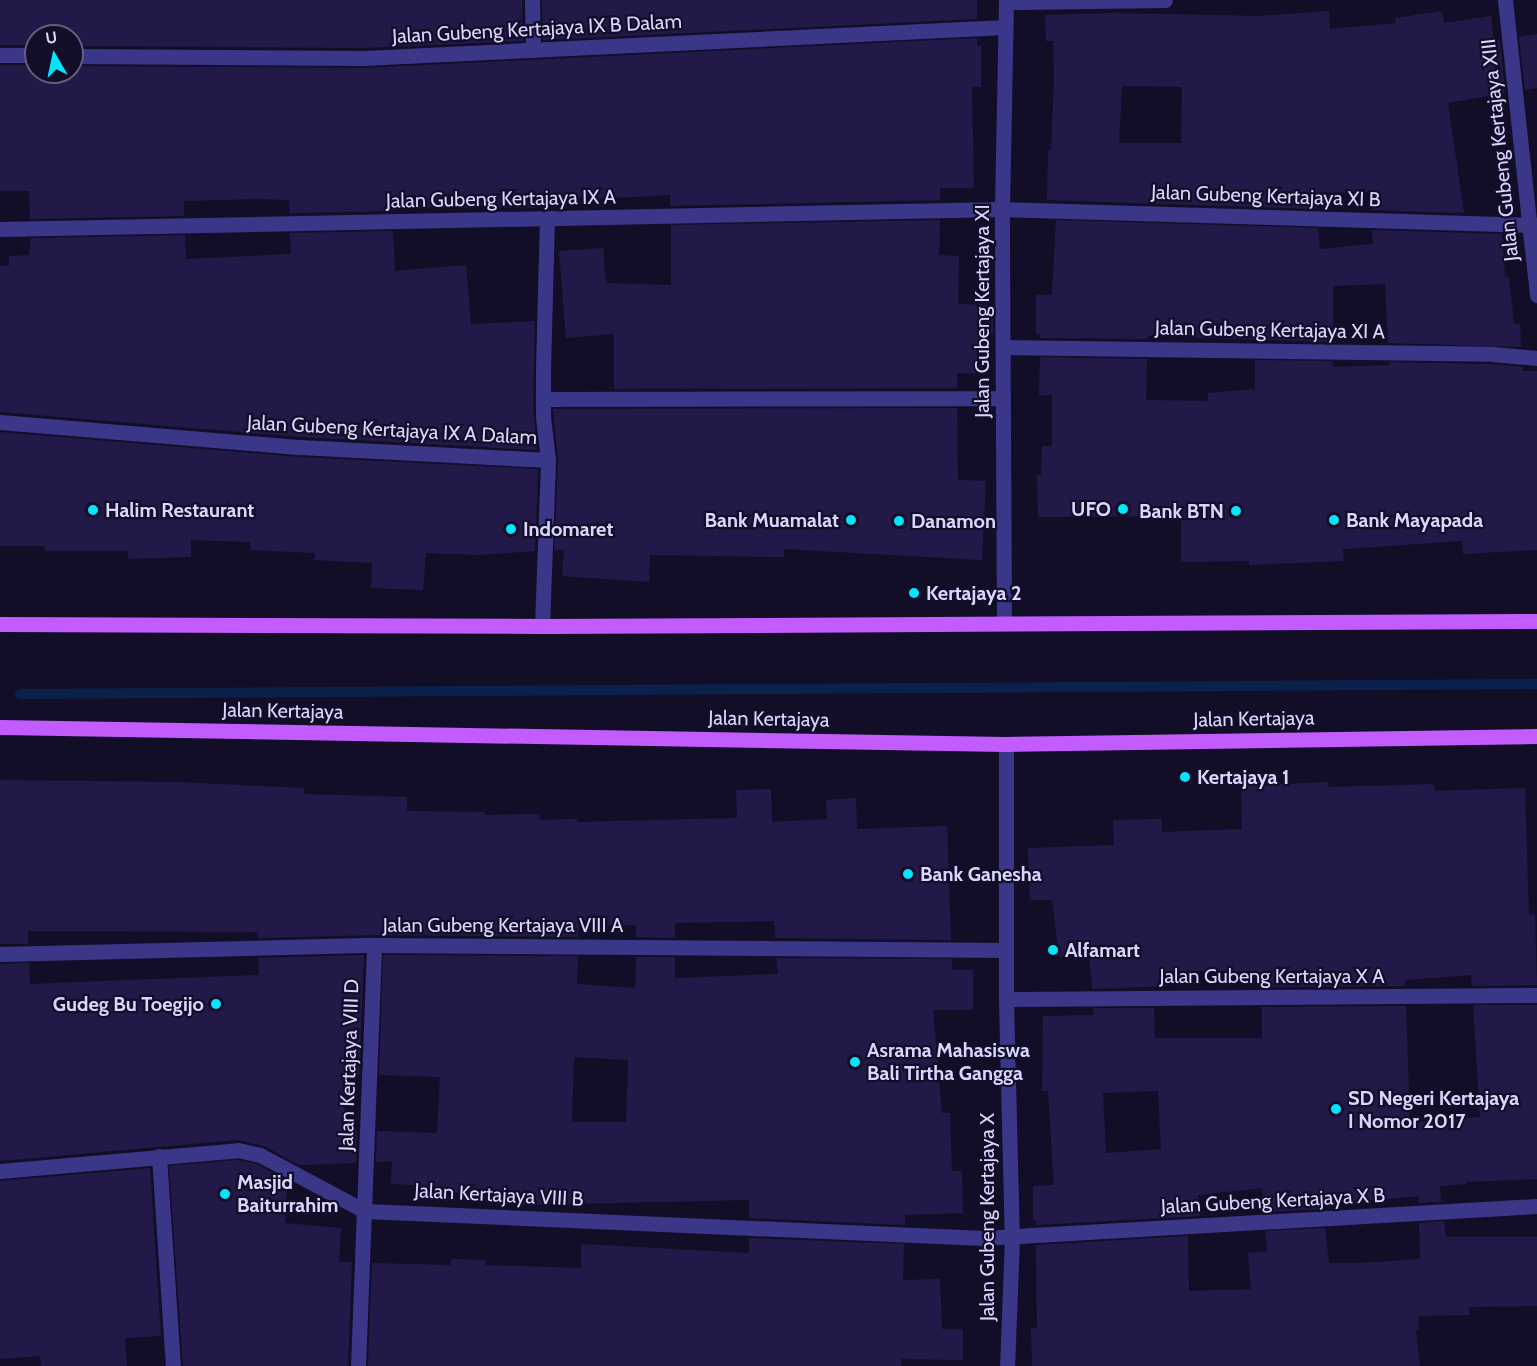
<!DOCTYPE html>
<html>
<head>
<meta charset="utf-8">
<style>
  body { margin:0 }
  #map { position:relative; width:1537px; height:1366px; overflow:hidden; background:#130e28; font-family:Cabin,sans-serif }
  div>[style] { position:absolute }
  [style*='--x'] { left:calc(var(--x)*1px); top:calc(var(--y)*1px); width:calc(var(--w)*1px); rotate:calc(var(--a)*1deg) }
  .stream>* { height:10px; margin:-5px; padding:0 5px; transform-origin:5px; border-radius:5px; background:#0a224b }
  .building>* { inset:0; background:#231949 }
  .lane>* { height:15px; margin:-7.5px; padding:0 7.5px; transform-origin:7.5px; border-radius:7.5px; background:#3a3789 }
  .street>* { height:15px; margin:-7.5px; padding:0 7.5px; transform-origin:7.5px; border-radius:7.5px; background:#3a3789 }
  .primary>* { height:15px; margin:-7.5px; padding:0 7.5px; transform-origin:7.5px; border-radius:7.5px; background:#c25cff }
  .dots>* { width:16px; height:16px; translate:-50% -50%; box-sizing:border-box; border:3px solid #130e28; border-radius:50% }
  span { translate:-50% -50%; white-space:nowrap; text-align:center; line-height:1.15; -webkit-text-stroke:4.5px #130e28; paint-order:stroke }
  .street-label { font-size:20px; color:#dad5ff }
  .poi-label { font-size:20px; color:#dad5ff; font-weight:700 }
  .right { translate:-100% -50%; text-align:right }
  .left { translate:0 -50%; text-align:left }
  .north { position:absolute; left:24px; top:24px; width:60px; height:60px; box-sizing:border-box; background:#130e28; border:2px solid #635e7e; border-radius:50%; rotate:351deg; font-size:16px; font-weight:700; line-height:24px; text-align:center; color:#dad5ff }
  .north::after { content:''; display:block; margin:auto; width:21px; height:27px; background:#01e5ff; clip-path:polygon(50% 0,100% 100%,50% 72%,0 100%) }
</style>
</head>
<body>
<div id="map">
  <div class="stream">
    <i style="--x:20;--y:694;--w:1517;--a:-0.38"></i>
  </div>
  <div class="building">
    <i style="clip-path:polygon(0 0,522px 0,523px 41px,363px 48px,72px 46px,72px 36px,36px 36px,36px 45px,0 45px)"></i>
    <i style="clip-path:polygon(542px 0,977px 0,977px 19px,543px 40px)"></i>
    <i style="clip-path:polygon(evenodd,1329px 11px,1330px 29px,1396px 23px,1395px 18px,1442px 11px,1444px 23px,1491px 16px,1494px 41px,1500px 40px,1505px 93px,1448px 103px,1464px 213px,1371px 210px,1370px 192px,1316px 193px,1317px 209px,1047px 200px,1048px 150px,1051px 150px,1054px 78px,1053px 41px,1046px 41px,1045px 15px,1112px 13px,1259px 16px,1329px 11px,1122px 86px,1182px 87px,1181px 143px,1119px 143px,1122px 86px)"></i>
    <i style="clip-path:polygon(1537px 34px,1537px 88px,1525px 90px,1519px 37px)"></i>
    <i style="clip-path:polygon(977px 38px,977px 46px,981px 46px,981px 87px,972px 87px,974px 188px,940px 188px,940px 200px,670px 206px,670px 195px,595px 199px,595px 196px,537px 200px,537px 208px,393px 207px,393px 211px,290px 213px,289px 200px,256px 199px,184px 201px,184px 216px,30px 219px,29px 191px,0 191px,0 65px,36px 65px,36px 72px,72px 72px,72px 66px,363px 68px)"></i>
    <i style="clip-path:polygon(940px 220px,939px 255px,959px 256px,958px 304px,993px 305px,993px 334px,987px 334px,987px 374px,957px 373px,957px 388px,614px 389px,614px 334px,566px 338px,559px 251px,603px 248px,606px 283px,671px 285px,671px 225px)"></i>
    <i style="clip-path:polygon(1056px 220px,1318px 228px,1320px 249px,1373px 244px,1372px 230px,1502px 234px,1505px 277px,1509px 277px,1514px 324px,1520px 324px,1521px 347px,1388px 343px,1385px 284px,1333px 286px,1333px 342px,1148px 336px,1148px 339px,1040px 338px,1040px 334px,1036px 334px,1036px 295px,1052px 295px)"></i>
    <i style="clip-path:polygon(393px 231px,395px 271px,466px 265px,471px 324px,535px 321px,533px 404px,537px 450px,301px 437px,0 412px,0 266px,9px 266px,9px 256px,29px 255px,31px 238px,185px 235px,186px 259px,291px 254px,290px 233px)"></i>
    <i style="clip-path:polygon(1040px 357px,1147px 359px,1146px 400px,1208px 401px,1208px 393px,1255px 389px,1255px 360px,1333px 361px,1333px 367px,1389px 365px,1389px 362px,1491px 364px,1523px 367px,1523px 371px,1537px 371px,1537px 550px,1463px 554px,1462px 541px,1343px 549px,1344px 561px,1249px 565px,1249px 561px,1181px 562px,1181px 516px,1038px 517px,1037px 475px,1041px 475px,1042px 446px,1052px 446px,1052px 395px,1039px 395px)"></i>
    <i style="clip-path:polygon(957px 408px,958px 480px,986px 481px,982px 560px,784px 549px,784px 557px,650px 555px,649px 582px,562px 576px,564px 550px,554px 550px,558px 460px,553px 409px)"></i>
    <i style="clip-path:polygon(0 432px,299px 457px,538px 469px,535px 551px,478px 555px,426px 553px,423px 590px,371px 588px,372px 563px,314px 560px,315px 553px,250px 550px,251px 542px,191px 540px,191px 557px,128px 559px,128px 551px,45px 551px,45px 546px,0 546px)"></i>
    <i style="clip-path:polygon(0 780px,176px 782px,304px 788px,304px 794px,407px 797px,407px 811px,485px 812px,485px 815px,539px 814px,540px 820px,577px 819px,577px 822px,737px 818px,736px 790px,771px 789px,772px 822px,827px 819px,826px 800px,856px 798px,857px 829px,947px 826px,951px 940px,775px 938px,774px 921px,675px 923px,675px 938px,636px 937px,636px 925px,579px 926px,578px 937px,374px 935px,258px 938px,258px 932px,28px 931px,28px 944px,0 944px)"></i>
    <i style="clip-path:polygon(1328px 782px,1328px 787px,1434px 784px,1435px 791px,1525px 788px,1529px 915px,1535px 914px,1537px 985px,1472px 986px,1471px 975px,1405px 980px,1405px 986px,1262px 987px,1262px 975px,1241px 975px,1241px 971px,1166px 971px,1166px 986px,1092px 989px,1089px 954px,1059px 957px,1052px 900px,1030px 900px,1028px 848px,1114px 845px,1113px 820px,1162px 819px,1162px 832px,1242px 829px,1241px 786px)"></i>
    <i style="clip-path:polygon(364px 955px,359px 1075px,344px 1074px,345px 1129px,357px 1130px,356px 1163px,299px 1165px,264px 1146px,237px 1140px,0 1161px,0 964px,29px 963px,30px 984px,259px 975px,258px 958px)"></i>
    <i style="clip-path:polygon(evenodd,383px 955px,578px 956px,577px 984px,635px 988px,636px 957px,675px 957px,675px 978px,778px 974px,776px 958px,952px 959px,952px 970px,973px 970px,973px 1010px,933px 1010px,942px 1113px,950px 1113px,952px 1171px,962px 1171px,963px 1213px,905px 1215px,905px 1225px,749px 1218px,749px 1200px,523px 1205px,523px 1201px,488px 1200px,489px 1195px,435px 1191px,435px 1186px,391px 1184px,392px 1161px,376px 1162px,377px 1131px,437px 1133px,440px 1077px,379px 1075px,383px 955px,574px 1057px,628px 1060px,626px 1122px,572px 1122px,574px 1057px)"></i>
    <i style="clip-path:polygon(evenodd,1473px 1005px,1537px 1005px,1537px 1179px,1466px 1182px,1466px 1184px,1440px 1186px,1441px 1202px,1419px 1203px,1419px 1196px,1323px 1205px,1323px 1209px,1264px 1212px,1262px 1188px,1198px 1195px,1200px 1216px,1036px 1225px,1036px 1220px,1033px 1220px,1033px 1186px,1054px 1185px,1048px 1091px,1042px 1091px,1043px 1016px,1094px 1015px,1093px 1008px,1154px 1008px,1155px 1038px,1262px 1038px,1262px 1007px,1406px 1006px,1410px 1122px,1480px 1117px,1473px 1005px,1158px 1091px,1161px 1149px,1106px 1153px,1103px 1093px,1158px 1091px)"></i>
    <i style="clip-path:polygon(237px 1160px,257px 1164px,287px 1181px,285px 1223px,341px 1228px,339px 1262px,352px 1262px,348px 1366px,183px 1366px,169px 1166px)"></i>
    <i style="clip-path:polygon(150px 1168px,161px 1336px,125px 1338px,127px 1366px,41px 1366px,40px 1356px,0 1359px,0 1181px)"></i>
    <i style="clip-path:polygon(1444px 1221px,1446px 1237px,1537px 1237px,1537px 1306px,1469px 1307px,1469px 1315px,1418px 1316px,1419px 1329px,1416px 1330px,1420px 1366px,1032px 1366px,1031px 1328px,1037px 1328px,1036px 1245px,1188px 1236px,1189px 1291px,1251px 1289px,1248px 1253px,1267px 1251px,1265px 1231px,1325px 1228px,1329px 1263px,1361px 1263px,1420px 1259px,1419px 1223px)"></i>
    <i style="clip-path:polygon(749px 1238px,904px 1244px,903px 1280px,940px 1279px,942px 1329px,963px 1329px,963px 1360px,901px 1359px,901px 1366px,368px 1366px,372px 1263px,451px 1265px,451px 1259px,486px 1260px,485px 1265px,581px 1268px,581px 1244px,749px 1253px)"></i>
  </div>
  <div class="lane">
    <i style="--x:542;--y:626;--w:166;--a:-87.9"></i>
  </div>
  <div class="street">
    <i style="--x:532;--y:0;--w:50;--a:88.9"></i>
    <i style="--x:1505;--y:0;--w:297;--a:83.8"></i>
    <i style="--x:1006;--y:2;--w:159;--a:-0.7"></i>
    <i style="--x:0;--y:55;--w:36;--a:0"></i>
    <i style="--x:72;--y:56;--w:291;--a:0.4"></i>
    <i style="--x:363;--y:58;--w:643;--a:-2.76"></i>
    <i style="--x:0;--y:229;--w:1002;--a:-1.14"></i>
    <i style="--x:1002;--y:209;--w:535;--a:1.71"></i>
    <i style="--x:1003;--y:347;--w:489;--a:0.8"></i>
    <i style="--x:1492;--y:354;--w:45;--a:5.1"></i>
    <i style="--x:543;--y:399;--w:459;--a:-0.1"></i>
    <i style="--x:0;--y:422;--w:301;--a:4.8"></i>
    <i style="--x:300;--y:447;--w:248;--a:3"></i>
    <i style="--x:548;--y:460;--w:43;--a:-96.6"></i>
    <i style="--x:543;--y:417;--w:48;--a:-90"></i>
    <i style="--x:543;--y:369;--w:150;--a:-88.5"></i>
    <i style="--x:1004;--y:623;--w:414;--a:-90.3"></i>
    <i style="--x:1002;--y:209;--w:209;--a:-88.9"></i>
    <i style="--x:1006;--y:744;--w:255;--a:90"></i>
    <i style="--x:1006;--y:999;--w:239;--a:88.6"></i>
    <i style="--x:1012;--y:1238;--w:128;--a:92.2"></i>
    <i style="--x:0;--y:954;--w:374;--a:-1.4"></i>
    <i style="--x:374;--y:945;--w:632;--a:0.45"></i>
    <i style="--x:1006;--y:999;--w:531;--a:-0.43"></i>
    <i style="--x:159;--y:1156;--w:210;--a:86.2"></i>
    <i style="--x:0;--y:1171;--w:239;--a:-5"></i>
    <i style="--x:238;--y:1150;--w:23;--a:13"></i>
    <i style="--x:260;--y:1155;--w:119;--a:28.1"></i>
    <i style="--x:365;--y:1211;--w:619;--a:2.5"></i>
    <i style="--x:983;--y:1238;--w:555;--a:-3.31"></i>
    <i style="--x:358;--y:1366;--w:421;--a:-87.8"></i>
  </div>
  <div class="primary">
    <i style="--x:0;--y:624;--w:542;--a:0.21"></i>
    <i style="--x:542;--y:626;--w:995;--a:-0.29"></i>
    <i style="--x:0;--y:727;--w:1006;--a:0.97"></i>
    <i style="--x:1006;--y:744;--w:531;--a:-0.86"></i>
  </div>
  <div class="dots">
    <i style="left:1123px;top:509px;background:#01e5ff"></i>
    <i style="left:93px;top:510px;background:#01e5ff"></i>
    <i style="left:1236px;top:511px;background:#01e5ff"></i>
    <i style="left:851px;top:520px;background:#01e5ff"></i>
    <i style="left:1334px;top:520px;background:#01e5ff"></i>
    <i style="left:899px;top:521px;background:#01e5ff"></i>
    <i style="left:511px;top:529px;background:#01e5ff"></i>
    <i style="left:914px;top:593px;background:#01e5ff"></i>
    <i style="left:1185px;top:777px;background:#01e5ff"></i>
    <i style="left:908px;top:874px;background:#01e5ff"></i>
    <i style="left:1053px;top:950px;background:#01e5ff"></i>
    <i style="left:216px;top:1004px;background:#01e5ff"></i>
    <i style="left:855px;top:1062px;background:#01e5ff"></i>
    <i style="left:1336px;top:1109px;background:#01e5ff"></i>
    <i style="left:225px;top:1194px;background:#01e5ff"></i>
  </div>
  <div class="street-label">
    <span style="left:537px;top:29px;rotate:-3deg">Jalan Gubeng Kertajaya IX B Dalam</span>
    <span style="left:1500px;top:150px;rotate:-96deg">Jalan Gubeng Kertajaya XIII</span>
    <span style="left:1266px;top:196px;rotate:2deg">Jalan Gubeng Kertajaya XI B</span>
    <span style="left:501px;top:199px;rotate:-1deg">Jalan Gubeng Kertajaya IX A</span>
    <span style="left:982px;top:311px;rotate:-90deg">Jalan Gubeng Kertajaya XI</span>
    <span style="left:1270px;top:330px;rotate:1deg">Jalan Gubeng Kertajaya XI A</span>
    <span style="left:392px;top:430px;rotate:3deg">Jalan Gubeng Kertajaya IX A Dalam</span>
    <span style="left:283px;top:711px;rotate:1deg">Jalan Kertajaya</span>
    <span style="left:769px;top:719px;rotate:1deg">Jalan Kertajaya</span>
    <span style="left:1254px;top:719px;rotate:-1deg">Jalan Kertajaya</span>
    <span style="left:503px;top:925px">Jalan Gubeng Kertajaya VIII A</span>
    <span style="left:1272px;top:976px">Jalan Gubeng Kertajaya X A</span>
    <span style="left:349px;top:1065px;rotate:-88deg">Jalan Kertajaya VIII D</span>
    <span style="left:499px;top:1195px;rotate:3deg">Jalan Kertajaya VIII B</span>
    <span style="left:1273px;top:1201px;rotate:-3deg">Jalan Gubeng Kertajaya X B</span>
    <span style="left:987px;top:1217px;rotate:-90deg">Jalan Gubeng Kertajaya X</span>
  </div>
  <div class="poi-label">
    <span class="right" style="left:1111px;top:509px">UFO</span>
    <span class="left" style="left:105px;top:510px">Halim Restaurant</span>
    <span class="right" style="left:1224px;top:511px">Bank BTN</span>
    <span class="right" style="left:839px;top:520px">Bank Muamalat</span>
    <span class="left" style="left:1346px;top:520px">Bank Mayapada</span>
    <span class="left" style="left:911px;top:521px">Danamon</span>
    <span class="left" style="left:523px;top:529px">Indomaret</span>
    <span class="left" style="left:926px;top:593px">Kertajaya 2</span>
    <span class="left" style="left:1197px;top:777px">Kertajaya 1</span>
    <span class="left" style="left:920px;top:874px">Bank Ganesha</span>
    <span class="left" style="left:1065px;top:950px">Alfamart</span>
    <span class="right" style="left:204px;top:1004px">Gudeg Bu Toegijo</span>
    <span class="left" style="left:867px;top:1062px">Asrama Mahasiswa<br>Bali Tirtha Gangga</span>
    <span class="left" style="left:1348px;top:1110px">SD Negeri Kertajaya<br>I Nomor 2017</span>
    <span class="left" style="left:237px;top:1194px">Masjid<br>Baiturrahim</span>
  </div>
  <div class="north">U</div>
</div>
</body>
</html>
